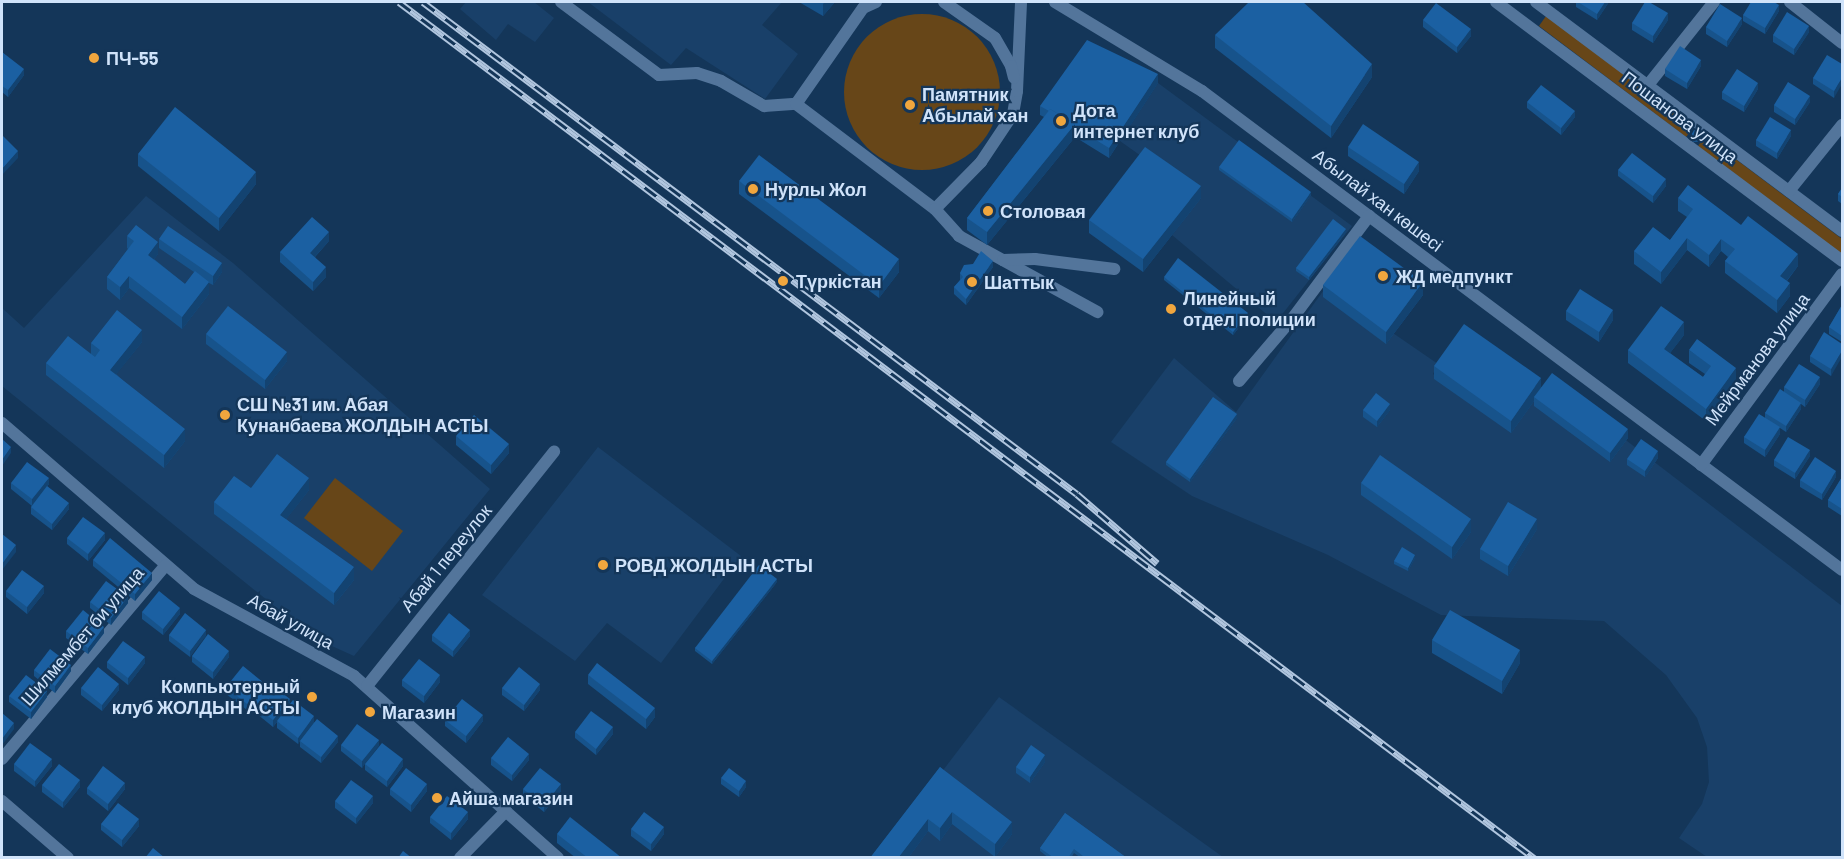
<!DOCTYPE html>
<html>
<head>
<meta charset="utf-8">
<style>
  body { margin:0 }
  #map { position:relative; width:1844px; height:859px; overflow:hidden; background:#143659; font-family:Barlow,sans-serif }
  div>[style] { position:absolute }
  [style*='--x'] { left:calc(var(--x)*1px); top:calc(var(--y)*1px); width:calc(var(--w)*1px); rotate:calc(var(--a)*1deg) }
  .built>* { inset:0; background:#194069 }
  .green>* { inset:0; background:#674618 }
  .round { border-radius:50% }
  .street>* { height:12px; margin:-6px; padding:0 6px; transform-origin:6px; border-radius:6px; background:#53759b }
  .rail>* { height:7px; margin-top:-3.5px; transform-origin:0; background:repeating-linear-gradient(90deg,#143659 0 14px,#b1c6df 0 28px); box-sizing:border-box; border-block:2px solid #b1c6df }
  .wall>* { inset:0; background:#17538b }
  .shaded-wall>* { inset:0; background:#134371 }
  .building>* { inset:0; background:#1b60a2 }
  .dots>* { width:16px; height:16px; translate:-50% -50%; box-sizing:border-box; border:3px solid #143659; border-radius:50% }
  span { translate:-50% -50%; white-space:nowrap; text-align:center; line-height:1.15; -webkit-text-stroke:4.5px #143659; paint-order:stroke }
  .poi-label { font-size:18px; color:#d0e3fa; font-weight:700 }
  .left { translate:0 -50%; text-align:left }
  .right { translate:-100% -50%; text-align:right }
  .street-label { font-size:18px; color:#d0e3fa }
  .frame { position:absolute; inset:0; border:3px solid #d0e3fa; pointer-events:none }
</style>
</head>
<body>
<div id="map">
  <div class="built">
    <i style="clip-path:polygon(466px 2px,534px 2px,554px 18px,535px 42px,508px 24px,496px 40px,460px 9px)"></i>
    <i style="clip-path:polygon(588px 2px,782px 2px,762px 25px,798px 54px,765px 99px,686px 48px,671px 65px)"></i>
    <i style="clip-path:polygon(1158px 83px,1352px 226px,1276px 322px,1172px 235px,1200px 198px,1120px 141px)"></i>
    <i style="clip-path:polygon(146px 196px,233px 263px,490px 489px,354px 656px,314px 638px,2px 386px,2px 308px,24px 328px)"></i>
    <i style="clip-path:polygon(1326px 287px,1438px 364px,1433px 374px,1509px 426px,1535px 388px,1558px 388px,1842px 606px,1842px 857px,1707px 857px,1679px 838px,1702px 804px,1709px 782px,1707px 747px,1697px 718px,1666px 675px,1604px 621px,1441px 615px,1328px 555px,1192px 496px,1111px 442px,1174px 358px,1236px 412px)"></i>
    <i style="clip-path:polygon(598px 447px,741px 556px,661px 663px,607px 623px,575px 661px,482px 595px)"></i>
    <i style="clip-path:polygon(999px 697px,1223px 857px,876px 858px)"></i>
  </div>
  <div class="green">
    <i class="round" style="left:844px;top:14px;width:156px;height:156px"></i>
    <i style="clip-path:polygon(1546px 16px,1694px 127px,1686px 137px,1539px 26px)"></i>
    <i style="clip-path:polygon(1705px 136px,1842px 239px,1842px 255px,1698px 146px)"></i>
    <i style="clip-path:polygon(335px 478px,403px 531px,372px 571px,304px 518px)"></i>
  </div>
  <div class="street">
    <i style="--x:561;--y:2;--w:122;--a:36.7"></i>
    <i style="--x:659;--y:75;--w:38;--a:-3"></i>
    <i style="--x:697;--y:73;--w:25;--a:18"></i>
    <i style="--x:721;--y:81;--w:50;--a:30.2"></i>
    <i style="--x:764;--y:106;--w:32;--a:-4"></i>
    <i style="--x:876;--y:2;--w:14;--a:155"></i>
    <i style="--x:863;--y:8;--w:117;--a:124.9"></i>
    <i style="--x:796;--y:104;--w:174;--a:37.1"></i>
    <i style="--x:935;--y:209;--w:66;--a:-45.6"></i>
    <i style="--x:981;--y:162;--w:58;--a:-56.3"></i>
    <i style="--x:1013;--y:114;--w:23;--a:-80"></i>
    <i style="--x:1017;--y:91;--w:89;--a:-87.4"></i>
    <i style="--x:944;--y:2;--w:62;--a:35.2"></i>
    <i style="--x:995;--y:38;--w:32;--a:60"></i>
    <i style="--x:1011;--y:66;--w:12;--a:76"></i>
    <i style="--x:1055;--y:2;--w:172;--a:31.2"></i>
    <i style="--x:1202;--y:91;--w:799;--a:36.81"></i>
    <i style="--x:1496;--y:2;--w:432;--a:36.8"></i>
    <i style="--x:1536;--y:2;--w:382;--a:36.8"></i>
    <i style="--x:1790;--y:2;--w:66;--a:38.3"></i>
    <i style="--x:1648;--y:85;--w:106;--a:-51.5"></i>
    <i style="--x:1789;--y:191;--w:85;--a:-51.2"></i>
    <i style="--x:935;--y:209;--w:36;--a:48"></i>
    <i style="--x:959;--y:236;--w:158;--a:28.8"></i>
    <i style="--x:1003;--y:260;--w:32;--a:-2"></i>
    <i style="--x:1035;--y:259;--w:80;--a:7.2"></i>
    <i style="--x:1239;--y:381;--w:82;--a:-49.5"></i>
    <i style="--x:1292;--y:319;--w:129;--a:-53.2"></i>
    <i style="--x:2;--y:423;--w:254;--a:40.8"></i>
    <i style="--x:194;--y:589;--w:182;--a:28.5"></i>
    <i style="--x:354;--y:676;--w:273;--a:41.7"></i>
    <i style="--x:1701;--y:465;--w:237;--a:-53.6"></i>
    <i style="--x:367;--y:686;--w:300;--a:-51.4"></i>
    <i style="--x:2;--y:759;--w:254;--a:-49.8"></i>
    <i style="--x:2;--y:801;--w:87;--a:40.8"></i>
    <i style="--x:460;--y:858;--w:66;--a:-45.6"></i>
  </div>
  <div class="rail">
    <i style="--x:399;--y:2;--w:1422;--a:37.02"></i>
    <i style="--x:423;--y:2;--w:818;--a:36.95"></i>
    <i style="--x:1077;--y:494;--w:106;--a:40.8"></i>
  </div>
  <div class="wall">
    <i style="clip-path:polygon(799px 2px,835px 2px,823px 16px)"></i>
    <i style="clip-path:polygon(1576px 2px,1609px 2px,1597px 20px,1576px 7px)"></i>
    <i style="clip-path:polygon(1779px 11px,1765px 34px,1743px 21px,1743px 15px)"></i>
    <i style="clip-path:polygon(1423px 20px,1471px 36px,1457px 53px,1423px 27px)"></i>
    <i style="clip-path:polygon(1668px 20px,1653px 43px,1632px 30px,1632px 23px)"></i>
    <i style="clip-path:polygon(1742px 24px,1727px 47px,1706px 34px,1706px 27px)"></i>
    <i style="clip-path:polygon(1809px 32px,1794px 55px,1773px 42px,1773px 35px)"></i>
    <i style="clip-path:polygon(1215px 35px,1372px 77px,1331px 138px,1215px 48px)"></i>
    <i style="clip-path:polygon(2px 52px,24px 75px,8px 97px,2px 92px)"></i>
    <i style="clip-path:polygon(1842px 64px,1834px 98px,1813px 84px,1813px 78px)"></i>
    <i style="clip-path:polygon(1701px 66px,1687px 89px,1665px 76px,1665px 69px)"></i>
    <i style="clip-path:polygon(1158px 83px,1109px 158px,1075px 137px,987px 245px,967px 230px,967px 218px,1044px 117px,1040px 115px,1040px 106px)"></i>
    <i style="clip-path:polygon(1758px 89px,1744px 112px,1722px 99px,1722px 92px)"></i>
    <i style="clip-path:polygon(1527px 102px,1575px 117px,1561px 135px,1527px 108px)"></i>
    <i style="clip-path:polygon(1810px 102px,1795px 125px,1774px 112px,1774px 105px)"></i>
    <i style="clip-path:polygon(1691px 135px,1701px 138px,1698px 142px,1693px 142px,1691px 138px)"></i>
    <i style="clip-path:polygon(1791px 136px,1777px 159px,1756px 146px,1756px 140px)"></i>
    <i style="clip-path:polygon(1348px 147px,1419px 171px,1404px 194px,1348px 156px)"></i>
    <i style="clip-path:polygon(138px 154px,256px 184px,219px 231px,138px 166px)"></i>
    <i style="clip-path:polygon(1219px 167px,1311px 195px,1292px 222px,1219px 170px)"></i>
    <i style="clip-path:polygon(1618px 170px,1666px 186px,1653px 203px,1618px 176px)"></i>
    <i style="clip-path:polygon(739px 181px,899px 272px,879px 298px,739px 194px)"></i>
    <i style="clip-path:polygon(1842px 188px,1842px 204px,1838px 201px,1838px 194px)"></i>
    <i style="clip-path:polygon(1201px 198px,1143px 272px,1089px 233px,1089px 220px)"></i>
    <i style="clip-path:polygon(1678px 198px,1741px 225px,1798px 266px,1787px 281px,1790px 296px,1777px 313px,1725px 273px,1725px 261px,1728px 257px,1721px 251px,1709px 267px,1687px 250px,1661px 284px,1634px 264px,1634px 251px,1670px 240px,1687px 217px,1678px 211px)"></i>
    <i style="clip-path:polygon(1346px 232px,1309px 280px,1296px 271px,1296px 268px)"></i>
    <i style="clip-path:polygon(127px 236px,158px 254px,154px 259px,185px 284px,194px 272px,159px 248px,159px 239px,222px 272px,213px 285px,209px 283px,209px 294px,182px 329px,129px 288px,120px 300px,107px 289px,107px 277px,128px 249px,127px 248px)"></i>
    <i style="clip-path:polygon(329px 241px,315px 257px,326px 277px,313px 291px,280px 262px,280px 252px)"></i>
    <i style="clip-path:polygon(973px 264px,993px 267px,966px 305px,954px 294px,954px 287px,960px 280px,960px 273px)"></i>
    <i style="clip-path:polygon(1164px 277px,1248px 316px,1233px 335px,1164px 280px)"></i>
    <i style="clip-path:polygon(1323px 285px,1423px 295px,1386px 344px,1323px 297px)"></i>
    <i style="clip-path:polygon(1842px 305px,1842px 342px,1829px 334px,1829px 327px)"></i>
    <i style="clip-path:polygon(1566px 311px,1613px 320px,1599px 342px,1566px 320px)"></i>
    <i style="clip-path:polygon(206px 334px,287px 361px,265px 389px,206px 344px)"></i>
    <i style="clip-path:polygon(1684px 335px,1670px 353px,1703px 377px,1705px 374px,1689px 363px,1689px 350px,1736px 381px,1706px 421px,1628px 363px,1628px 350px)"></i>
    <i style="clip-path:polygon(142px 342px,116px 374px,185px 441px,164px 468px,46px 375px,46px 363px,91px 354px,91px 343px)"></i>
    <i style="clip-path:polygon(1842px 344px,1831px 376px,1810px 362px,1810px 356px)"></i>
    <i style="clip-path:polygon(1434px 366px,1541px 387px,1628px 438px,1610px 462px,1534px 406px,1534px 401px,1511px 433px,1434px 379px)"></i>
    <i style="clip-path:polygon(1820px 384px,1805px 407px,1801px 404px,1801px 409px,1786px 432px,1780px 428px,1780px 434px,1765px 457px,1744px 443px,1744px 437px,1765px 418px,1765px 413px,1784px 392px,1784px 387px)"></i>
    <i style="clip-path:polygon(1363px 410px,1390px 410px,1377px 427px,1363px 417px)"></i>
    <i style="clip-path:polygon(1237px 418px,1190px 482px,1166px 465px,1166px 462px)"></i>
    <i style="clip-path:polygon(456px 436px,509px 453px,491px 474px,456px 445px)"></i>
    <i style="clip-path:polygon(1810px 456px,1795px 479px,1774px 466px,1774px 460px)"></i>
    <i style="clip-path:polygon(1658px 458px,1645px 477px,1627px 465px,1627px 459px)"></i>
    <i style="clip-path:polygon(1836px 477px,1822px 500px,1800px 487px,1800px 480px)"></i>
    <i style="clip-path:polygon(1842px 477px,1842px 516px,1828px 507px,1828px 500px)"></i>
    <i style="clip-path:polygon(11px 483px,49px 484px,32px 506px,11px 489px)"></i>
    <i style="clip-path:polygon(1361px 483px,1471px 532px,1452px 559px,1361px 495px)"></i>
    <i style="clip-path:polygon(251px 488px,309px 490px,286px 519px,354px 580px,334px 605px,214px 514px,214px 502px)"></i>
    <i style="clip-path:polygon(31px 507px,69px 509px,52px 530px,31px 514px)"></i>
    <i style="clip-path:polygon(1537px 529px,1508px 576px,1480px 559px,1480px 549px)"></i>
    <i style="clip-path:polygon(67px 538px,105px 540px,88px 561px,67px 544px)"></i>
    <i style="clip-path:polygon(1415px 558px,1408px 571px,1394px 564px,1394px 561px)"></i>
    <i style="clip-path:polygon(93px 560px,152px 580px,135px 601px,93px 566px)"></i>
    <i style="clip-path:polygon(777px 582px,712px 664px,695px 651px,695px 648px)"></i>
    <i style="clip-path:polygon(6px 591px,44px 593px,27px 614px,6px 597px)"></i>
    <i style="clip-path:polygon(90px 602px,128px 603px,111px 625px,90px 608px)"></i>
    <i style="clip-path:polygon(142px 612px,180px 614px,163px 635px,142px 619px)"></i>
    <i style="clip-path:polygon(206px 630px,190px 657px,169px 641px,169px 635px)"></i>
    <i style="clip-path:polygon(66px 631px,104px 633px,88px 654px,66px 638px)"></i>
    <i style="clip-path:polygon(432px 635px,470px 636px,453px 657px,432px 641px)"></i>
    <i style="clip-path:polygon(1432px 640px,1520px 663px,1502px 694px,1432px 653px)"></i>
    <i style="clip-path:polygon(192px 656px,229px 657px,213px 679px,192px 662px)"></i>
    <i style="clip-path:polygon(107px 662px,145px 663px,128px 685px,107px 668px)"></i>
    <i style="clip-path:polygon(34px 670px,71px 671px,55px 693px,34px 676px)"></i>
    <i style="clip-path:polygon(588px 675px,655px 717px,646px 729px,588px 684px)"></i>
    <i style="clip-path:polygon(402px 680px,440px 682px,424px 703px,402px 686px)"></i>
    <i style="clip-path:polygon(226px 687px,264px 688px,314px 722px,338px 742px,321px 763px,300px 747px,300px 741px,298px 744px,277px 728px,277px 722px,273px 727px,252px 710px,252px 705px,247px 710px,226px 694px)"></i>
    <i style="clip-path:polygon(81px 688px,119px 690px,102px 711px,81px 695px)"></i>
    <i style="clip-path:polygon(502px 688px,540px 690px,524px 711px,502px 695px)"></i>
    <i style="clip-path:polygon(9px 696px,47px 697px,31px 719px,9px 702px)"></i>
    <i style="clip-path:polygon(445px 720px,483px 721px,466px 743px,445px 726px)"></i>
    <i style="clip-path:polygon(575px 732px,613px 734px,596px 755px,575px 738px)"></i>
    <i style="clip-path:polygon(379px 740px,362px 768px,341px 751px,341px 745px)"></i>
    <i style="clip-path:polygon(491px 758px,529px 760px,512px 781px,491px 765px)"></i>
    <i style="clip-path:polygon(1045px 762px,1030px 783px,1016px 773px,1016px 767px)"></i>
    <i style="clip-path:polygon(14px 764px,52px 766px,35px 787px,14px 771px)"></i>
    <i style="clip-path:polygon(365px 764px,403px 766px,387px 787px,365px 770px)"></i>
    <i style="clip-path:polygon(940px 767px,1012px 834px,995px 857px,952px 824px,940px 841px,928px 831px,908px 858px,870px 858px)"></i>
    <i style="clip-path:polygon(721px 778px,746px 787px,739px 797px,721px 784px)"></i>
    <i style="clip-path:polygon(42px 785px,80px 787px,63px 808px,42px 792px)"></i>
    <i style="clip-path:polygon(87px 788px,125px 789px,108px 811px,87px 794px)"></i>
    <i style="clip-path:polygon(390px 789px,427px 791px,411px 812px,390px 795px)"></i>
    <i style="clip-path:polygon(523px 789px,561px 791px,544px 812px,523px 795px)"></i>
    <i style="clip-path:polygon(335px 801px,373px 803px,356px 824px,335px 808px)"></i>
    <i style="clip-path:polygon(1065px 813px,1127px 858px,1081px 858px,1074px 853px,1071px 858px,1049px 858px,1040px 851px,1040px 848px)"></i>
    <i style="clip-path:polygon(430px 817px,468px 819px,451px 840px,430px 823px)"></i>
    <i style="clip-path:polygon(101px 824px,139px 826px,122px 847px,101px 830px)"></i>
    <i style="clip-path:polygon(631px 829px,664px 834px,651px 851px,631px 836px)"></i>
    <i style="clip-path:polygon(557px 834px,622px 858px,576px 858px,557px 843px)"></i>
  </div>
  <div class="shaded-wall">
    <i style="clip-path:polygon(825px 2px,835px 2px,823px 16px,823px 4px)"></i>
    <i style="clip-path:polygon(1605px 2px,1609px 2px,1597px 20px,1597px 14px)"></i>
    <i style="clip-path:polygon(1779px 5px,1779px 11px,1765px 34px,1765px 28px)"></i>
    <i style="clip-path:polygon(1668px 13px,1668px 20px,1653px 43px,1653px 36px)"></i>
    <i style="clip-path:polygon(1742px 18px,1742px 24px,1727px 47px,1727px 41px)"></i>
    <i style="clip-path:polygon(1809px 26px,1809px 32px,1794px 55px,1794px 49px)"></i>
    <i style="clip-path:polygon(1471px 29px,1471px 36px,1457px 53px,1457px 47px)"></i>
    <i style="clip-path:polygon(1701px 60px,1701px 66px,1687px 89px,1687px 83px)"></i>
    <i style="clip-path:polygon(1372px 64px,1372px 77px,1331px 138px,1331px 126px)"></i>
    <i style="clip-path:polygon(24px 69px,24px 75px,8px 97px,8px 90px)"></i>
    <i style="clip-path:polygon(1158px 74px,1158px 83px,1109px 158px,1109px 148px)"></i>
    <i style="clip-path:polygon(1842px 78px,1842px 84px,1834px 98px,1834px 91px)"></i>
    <i style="clip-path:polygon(1758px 83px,1758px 89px,1744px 112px,1744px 106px)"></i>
    <i style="clip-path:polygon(1810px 96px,1810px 102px,1795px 125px,1795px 119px)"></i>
    <i style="clip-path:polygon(1575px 111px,1575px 117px,1561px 135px,1561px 128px)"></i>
    <i style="clip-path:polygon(1075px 124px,1075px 137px,987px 245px,987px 232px)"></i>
    <i style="clip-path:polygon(1791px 130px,1791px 136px,1777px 159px,1777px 153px)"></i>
    <i style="clip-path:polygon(18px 151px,18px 158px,2px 175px,2px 169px)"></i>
    <i style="clip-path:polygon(1419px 162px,1419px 171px,1404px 194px,1404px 184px)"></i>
    <i style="clip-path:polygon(256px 172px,256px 184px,219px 231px,219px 218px)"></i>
    <i style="clip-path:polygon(1666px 179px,1666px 186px,1653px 203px,1653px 196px)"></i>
    <i style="clip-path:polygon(1201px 186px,1201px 198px,1143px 272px,1143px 259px)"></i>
    <i style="clip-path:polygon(1311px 192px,1311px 195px,1292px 222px,1292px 219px)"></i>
    <i style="clip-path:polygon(1346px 229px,1346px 232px,1309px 280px,1309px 277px)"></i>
    <i style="clip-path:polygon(329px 232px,329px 241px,310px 262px,310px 253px)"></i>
    <i style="clip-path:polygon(1687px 238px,1687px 250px,1661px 284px,1661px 272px)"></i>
    <i style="clip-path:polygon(1721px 239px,1721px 251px,1709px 267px,1709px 255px)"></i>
    <i style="clip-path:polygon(158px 242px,158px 254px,148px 267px,148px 255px)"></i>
    <i style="clip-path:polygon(1798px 254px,1798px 266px,1780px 289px,1780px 276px)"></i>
    <i style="clip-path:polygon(899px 259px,899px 272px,879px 298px,879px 286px)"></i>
    <i style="clip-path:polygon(993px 261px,993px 267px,966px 305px,966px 299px)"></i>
    <i style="clip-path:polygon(222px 263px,222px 272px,213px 285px,213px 276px)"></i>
    <i style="clip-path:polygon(326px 267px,326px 277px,313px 291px,313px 282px)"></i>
    <i style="clip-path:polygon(129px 276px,129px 288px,120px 300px,120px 287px)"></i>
    <i style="clip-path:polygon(209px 282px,209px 294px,182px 329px,182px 317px)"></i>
    <i style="clip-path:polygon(1423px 282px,1423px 295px,1386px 344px,1386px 332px)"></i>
    <i style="clip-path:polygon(1790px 283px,1790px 296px,1777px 313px,1777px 300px)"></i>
    <i style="clip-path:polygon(1613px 310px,1613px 320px,1599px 342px,1599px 332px)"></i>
    <i style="clip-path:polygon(1248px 313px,1248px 316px,1233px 335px,1233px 332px)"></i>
    <i style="clip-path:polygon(1684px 322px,1684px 335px,1664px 361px,1664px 349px)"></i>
    <i style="clip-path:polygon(142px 330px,142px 342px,110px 382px,110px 370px)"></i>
    <i style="clip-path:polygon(1842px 351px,1842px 357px,1831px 376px,1831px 369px)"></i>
    <i style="clip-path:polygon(287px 352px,287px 361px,265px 389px,265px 380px)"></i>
    <i style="clip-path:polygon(1736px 368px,1736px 381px,1706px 421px,1706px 409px)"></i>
    <i style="clip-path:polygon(1820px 377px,1820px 384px,1805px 407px,1805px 400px)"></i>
    <i style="clip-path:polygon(1541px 378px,1541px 391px,1534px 397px,1534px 401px,1511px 433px,1511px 421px)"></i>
    <i style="clip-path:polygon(1801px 403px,1801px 409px,1786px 432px,1786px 426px)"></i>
    <i style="clip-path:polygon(1390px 404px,1390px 410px,1377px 427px,1377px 421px)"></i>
    <i style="clip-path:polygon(1237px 414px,1237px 418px,1190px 482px,1190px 479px)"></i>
    <i style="clip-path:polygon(1780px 427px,1780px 434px,1765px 457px,1765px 450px)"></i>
    <i style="clip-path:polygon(185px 429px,185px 441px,164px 468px,164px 455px)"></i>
    <i style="clip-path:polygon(1628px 429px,1628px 438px,1610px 462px,1610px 453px)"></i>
    <i style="clip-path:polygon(509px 444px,509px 453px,491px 474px,491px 465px)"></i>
    <i style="clip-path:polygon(11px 447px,11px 453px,2px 466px,2px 460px)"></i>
    <i style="clip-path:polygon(1810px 450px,1810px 456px,1795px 479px,1795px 473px)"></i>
    <i style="clip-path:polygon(1658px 451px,1658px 458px,1645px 477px,1645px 471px)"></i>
    <i style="clip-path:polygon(1836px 471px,1836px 477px,1822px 500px,1822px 494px)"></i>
    <i style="clip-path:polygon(49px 478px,49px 484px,32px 506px,32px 499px)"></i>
    <i style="clip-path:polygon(309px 478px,309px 490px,280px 527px,280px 515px)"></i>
    <i style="clip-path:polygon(69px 503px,69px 509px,52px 530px,52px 524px)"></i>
    <i style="clip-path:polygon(1471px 519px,1471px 532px,1452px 559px,1452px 547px)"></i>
    <i style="clip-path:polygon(1537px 519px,1537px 529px,1508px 576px,1508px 566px)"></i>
    <i style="clip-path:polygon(105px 533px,105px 540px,88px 561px,88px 554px)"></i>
    <i style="clip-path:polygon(16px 545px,16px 552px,2px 570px,2px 564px)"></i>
    <i style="clip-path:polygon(1415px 555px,1415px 558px,1408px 571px,1408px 568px)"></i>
    <i style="clip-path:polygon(354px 567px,354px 580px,334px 605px,334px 593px)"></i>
    <i style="clip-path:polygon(152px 573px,152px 580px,135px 601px,135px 594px)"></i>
    <i style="clip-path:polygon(777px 579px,777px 582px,712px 664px,712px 661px)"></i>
    <i style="clip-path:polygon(44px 586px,44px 593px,27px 614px,27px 607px)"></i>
    <i style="clip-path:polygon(128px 597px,128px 603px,111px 625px,111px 618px)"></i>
    <i style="clip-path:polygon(180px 608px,180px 614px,163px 635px,163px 629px)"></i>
    <i style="clip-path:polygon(104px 627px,104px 633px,88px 654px,88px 648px)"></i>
    <i style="clip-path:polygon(206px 630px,206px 636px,190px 657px,190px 651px)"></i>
    <i style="clip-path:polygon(470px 630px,470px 636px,453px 657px,453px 651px)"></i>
    <i style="clip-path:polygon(1520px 650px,1520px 663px,1502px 694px,1502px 681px)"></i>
    <i style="clip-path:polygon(229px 651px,229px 657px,213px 679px,213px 672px)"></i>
    <i style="clip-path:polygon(145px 657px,145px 663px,128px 685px,128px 678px)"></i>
    <i style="clip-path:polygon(71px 665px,71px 671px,55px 693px,55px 686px)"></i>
    <i style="clip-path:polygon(440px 675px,440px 682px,424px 703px,424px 696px)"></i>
    <i style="clip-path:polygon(264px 683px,264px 689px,247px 710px,247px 704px)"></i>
    <i style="clip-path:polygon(119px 684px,119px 690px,102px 711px,102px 705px)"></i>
    <i style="clip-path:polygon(540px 684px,540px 690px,524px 711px,524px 705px)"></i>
    <i style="clip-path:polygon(47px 691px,47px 697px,31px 719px,31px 712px)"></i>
    <i style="clip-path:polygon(290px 699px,290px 705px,273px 727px,273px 720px)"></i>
    <i style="clip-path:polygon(655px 708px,655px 717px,646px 729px,646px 719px)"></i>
    <i style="clip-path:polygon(483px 715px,483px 721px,466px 743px,466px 736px)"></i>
    <i style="clip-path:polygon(314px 716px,314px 723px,298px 744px,298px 738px)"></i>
    <i style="clip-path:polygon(14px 723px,14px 729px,2px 745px,2px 739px)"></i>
    <i style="clip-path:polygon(613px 727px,613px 734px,596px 755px,596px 749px)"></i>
    <i style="clip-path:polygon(338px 736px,338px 742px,321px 763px,321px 757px)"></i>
    <i style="clip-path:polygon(379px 740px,379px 746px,362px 768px,362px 761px)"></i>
    <i style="clip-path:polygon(529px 754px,529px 760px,512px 781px,512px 775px)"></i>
    <i style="clip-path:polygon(1045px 755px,1045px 762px,1030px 783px,1030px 777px)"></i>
    <i style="clip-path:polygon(52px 759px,52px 766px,35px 787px,35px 781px)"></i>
    <i style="clip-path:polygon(403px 759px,403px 766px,387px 787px,387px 781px)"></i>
    <i style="clip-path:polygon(80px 780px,80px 787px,63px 808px,63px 802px)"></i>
    <i style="clip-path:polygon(746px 781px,746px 787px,739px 797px,739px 791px)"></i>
    <i style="clip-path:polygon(125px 783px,125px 789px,108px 811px,108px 804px)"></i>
    <i style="clip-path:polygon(427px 784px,427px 791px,411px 812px,411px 805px)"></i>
    <i style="clip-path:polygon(561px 784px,561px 791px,544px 812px,544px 805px)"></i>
    <i style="clip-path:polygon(373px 796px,373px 803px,356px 824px,356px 818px)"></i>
    <i style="clip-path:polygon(468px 812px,468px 819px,451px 840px,451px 833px)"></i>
    <i style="clip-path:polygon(952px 812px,952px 824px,940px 841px,940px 828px)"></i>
    <i style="clip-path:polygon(139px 819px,139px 826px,122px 847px,122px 840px)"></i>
    <i style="clip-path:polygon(928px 819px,928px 831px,908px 858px,898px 858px)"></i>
    <i style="clip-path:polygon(1012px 822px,1012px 834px,995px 857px,995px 844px)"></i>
    <i style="clip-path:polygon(664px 827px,664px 834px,651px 851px,651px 844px)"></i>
  </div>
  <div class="building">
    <i style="clip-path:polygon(1249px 2px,1303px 2px,1372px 64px,1331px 126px,1215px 35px)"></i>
    <i style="clip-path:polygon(1578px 2px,1605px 2px,1597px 14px)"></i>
    <i style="clip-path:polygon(1645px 2px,1649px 2px,1668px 13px,1653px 36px,1632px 23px)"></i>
    <i style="clip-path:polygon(1751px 2px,1774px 2px,1779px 5px,1765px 28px,1743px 15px)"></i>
    <i style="clip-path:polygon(1436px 3px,1471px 29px,1457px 47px,1423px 20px)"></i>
    <i style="clip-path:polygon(1720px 4px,1742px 18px,1727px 41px,1706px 27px)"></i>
    <i style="clip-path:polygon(1787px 12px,1809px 26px,1794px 49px,1773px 35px)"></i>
    <i style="clip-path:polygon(1087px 40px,1158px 74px,1109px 148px,1075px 127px,1075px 124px,1050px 109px,1049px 111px,1040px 106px)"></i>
    <i style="clip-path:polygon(1680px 46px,1701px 60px,1687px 83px,1665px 69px)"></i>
    <i style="clip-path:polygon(2px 52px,24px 69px,8px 90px,2px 86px)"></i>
    <i style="clip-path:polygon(1827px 55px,1842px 64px,1842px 78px,1834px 91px,1813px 78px)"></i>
    <i style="clip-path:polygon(1737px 69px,1758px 83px,1744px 106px,1722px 92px)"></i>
    <i style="clip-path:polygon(1788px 82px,1810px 96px,1795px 119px,1774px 105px)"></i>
    <i style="clip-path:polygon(1541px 85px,1575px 111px,1561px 128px,1527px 102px)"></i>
    <i style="clip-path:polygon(175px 107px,256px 172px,219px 218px,138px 154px)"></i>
    <i style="clip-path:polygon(1050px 109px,1075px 124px,987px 232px,967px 218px)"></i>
    <i style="clip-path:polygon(1770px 117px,1791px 130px,1777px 153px,1756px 140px)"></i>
    <i style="clip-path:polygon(1363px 124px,1419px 162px,1404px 184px,1348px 147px)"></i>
    <i style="clip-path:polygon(1694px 130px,1699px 130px,1701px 135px,1698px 139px,1693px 139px,1691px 135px)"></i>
    <i style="clip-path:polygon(2px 135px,18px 151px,2px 169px)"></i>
    <i style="clip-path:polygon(1239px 140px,1311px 192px,1292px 219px,1219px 167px)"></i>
    <i style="clip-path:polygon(1145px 147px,1201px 186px,1143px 259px,1089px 220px)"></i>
    <i style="clip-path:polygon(1632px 153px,1666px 179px,1653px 196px,1618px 170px)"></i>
    <i style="clip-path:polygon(759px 155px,899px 259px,879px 286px,739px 181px)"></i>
    <i style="clip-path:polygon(1688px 185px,1741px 225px,1748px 216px,1798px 254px,1780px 276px,1790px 283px,1777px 300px,1725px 261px,1735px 249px,1721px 239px,1709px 255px,1687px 238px,1661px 272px,1634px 251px,1653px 227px,1670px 240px,1693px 209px,1678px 198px)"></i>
    <i style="clip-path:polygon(1842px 188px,1842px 197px,1838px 194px)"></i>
    <i style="clip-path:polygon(312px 217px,329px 232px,310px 253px,326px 267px,313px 282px,280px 252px)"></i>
    <i style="clip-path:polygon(1333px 219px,1346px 229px,1309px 277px,1296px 268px)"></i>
    <i style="clip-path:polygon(136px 225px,158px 242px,148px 255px,185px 284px,195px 271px,209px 282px,182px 317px,129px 276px,120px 287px,107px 277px,134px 241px,127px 236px)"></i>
    <i style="clip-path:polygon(168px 226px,222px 263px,213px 276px,159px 239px)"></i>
    <i style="clip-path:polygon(1360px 236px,1423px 282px,1386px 332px,1323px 285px)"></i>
    <i style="clip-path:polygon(981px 251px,993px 261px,966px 299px,954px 287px,963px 277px,960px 273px,964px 265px,973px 264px)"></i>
    <i style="clip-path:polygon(1178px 258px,1248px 313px,1233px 332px,1164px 277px)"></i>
    <i style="clip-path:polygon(1580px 289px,1613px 310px,1599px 332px,1566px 311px)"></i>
    <i style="clip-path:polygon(1842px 305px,1842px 336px,1829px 327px)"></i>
    <i style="clip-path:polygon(228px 306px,287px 352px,265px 380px,206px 334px)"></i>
    <i style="clip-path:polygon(1661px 306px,1684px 322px,1664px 349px,1703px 377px,1711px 366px,1689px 350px,1697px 339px,1736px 368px,1706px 409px,1628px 350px)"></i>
    <i style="clip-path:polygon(117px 310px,142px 330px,110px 370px,185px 429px,164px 455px,46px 363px,68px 336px,95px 357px,100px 350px,91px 343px)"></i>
    <i style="clip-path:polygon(1464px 324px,1541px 378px,1511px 421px,1434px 366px)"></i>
    <i style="clip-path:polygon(1824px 332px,1842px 344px,1842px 351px,1831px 369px,1810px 356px)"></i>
    <i style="clip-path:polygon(1799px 364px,1820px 377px,1805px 400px,1784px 387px)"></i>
    <i style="clip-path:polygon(1552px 373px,1628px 429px,1610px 453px,1534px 397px)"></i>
    <i style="clip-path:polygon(1780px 389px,1801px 403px,1786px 426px,1765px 413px)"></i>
    <i style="clip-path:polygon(1376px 393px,1390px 404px,1377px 421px,1363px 410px)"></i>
    <i style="clip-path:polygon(1213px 397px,1237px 414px,1190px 479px,1166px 462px)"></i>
    <i style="clip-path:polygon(1759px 414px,1780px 427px,1765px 450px,1744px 437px)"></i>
    <i style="clip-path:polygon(474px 415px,509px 444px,491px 465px,456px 436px)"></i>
    <i style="clip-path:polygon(1788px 437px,1810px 450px,1795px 473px,1774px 460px)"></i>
    <i style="clip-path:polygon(2px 439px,11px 447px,2px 460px)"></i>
    <i style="clip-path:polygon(1641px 439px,1658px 451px,1645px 471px,1627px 459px)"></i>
    <i style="clip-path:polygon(277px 454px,309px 478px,280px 515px,354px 567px,334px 593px,214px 502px,234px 476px,251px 488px)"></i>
    <i style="clip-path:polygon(1380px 455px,1471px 519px,1452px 547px,1361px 483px)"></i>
    <i style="clip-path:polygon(1815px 457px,1836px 471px,1822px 494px,1800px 480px)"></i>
    <i style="clip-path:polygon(27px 462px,49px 478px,32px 499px,11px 483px)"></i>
    <i style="clip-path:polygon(1842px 477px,1842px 509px,1828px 500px)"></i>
    <i style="clip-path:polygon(47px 486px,69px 503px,52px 524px,31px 507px)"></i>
    <i style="clip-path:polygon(1508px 502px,1537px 519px,1508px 566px,1480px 549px)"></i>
    <i style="clip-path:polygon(83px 517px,105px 533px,88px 554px,67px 538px)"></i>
    <i style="clip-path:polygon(2px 534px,16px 545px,2px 564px)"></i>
    <i style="clip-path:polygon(110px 538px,152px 573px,135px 594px,93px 560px)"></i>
    <i style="clip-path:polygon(1402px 547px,1415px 555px,1408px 568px,1394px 561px)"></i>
    <i style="clip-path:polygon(759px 565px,777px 579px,712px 661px,695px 648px)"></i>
    <i style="clip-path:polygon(22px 570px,44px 586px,27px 607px,6px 591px)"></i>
    <i style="clip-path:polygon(106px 581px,128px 597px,111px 618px,90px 602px)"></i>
    <i style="clip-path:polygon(159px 591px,180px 608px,163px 629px,142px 612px)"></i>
    <i style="clip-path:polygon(83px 610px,104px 627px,88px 648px,66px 631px)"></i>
    <i style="clip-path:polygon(1450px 610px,1520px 650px,1502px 681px,1432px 640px)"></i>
    <i style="clip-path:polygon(185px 613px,206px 630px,190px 651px,169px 635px)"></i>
    <i style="clip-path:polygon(449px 613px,470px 630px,453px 651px,432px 635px)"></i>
    <i style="clip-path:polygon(208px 634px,229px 651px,213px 672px,192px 656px)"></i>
    <i style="clip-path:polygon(123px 641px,145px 657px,128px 678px,107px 662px)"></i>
    <i style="clip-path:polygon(50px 649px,71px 665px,55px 686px,34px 670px)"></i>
    <i style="clip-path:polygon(419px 659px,440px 675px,424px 696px,402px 680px)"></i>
    <i style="clip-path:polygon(597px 663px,655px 708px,646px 719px,588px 675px)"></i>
    <i style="clip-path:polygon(243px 666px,264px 683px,247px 704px,226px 687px)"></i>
    <i style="clip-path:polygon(98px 667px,119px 684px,102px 705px,81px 688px)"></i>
    <i style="clip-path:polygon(519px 667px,540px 684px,524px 705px,502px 688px)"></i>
    <i style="clip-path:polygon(26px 675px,47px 691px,31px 712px,9px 696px)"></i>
    <i style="clip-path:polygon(268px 682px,290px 699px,273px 720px,252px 704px)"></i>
    <i style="clip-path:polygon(462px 699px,483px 715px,466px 736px,445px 720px)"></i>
    <i style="clip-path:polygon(293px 700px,314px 716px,298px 738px,277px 721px)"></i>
    <i style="clip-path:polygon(591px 711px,613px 727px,596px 749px,575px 732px)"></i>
    <i style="clip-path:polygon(2px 713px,14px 723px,2px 739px)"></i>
    <i style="clip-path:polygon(317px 719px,338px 736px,321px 757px,300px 741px)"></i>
    <i style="clip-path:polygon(357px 724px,379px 740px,362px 761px,341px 745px)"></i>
    <i style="clip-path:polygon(508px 737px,529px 754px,512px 775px,491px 758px)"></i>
    <i style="clip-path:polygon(30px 743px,52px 759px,35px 781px,14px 764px)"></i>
    <i style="clip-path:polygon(382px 743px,403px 759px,387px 781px,365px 764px)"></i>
    <i style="clip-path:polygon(1031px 745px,1045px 755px,1030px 777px,1016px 767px)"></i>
    <i style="clip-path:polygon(59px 764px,80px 780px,63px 802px,42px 785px)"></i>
    <i style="clip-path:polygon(103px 766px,125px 783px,108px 804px,87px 788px)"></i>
    <i style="clip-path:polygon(940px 767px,1012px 822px,995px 844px,952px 812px,940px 828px,928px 819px,898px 858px,870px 858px)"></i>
    <i style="clip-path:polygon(406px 768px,427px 784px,411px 805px,390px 789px)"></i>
    <i style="clip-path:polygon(540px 768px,561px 784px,544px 805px,523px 789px)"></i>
    <i style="clip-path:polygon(729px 768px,746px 781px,739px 791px,721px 778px)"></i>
    <i style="clip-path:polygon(351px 780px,373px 796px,356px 818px,335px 801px)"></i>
    <i style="clip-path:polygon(447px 796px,468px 812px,451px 833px,430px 817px)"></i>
    <i style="clip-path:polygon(118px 803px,139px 819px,122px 840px,101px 824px)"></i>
    <i style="clip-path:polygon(644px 812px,664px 827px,651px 844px,631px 829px)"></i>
    <i style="clip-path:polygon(1065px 813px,1127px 858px,1081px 858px,1083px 856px,1074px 849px,1068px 858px,1054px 858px,1040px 848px)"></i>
    <i style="clip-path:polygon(570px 817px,622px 858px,588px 858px,557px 834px)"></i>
    <i style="clip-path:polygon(153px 848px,165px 858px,145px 858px)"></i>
    <i style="clip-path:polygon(403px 851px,412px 858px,398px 858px)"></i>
  </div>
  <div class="dots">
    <i style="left:94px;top:58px;background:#f0a63e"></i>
    <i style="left:910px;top:105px;background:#f0a63e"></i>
    <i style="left:1061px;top:121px;background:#f0a63e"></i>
    <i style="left:753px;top:189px;background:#f0a63e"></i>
    <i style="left:988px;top:211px;background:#f0a63e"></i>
    <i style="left:1383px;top:276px;background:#f0a63e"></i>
    <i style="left:783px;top:281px;background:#f0a63e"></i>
    <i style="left:972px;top:282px;background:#f0a63e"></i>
    <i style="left:1171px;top:309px;background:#f0a63e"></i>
    <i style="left:225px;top:415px;background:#f0a63e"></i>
    <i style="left:603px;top:565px;background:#f0a63e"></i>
    <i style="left:312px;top:697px;background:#f0a63e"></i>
    <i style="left:370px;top:712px;background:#f0a63e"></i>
    <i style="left:437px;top:798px;background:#f0a63e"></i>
  </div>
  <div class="poi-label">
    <span class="left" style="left:106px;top:58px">ПЧ-55</span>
    <span class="left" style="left:922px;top:105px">Памятник<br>Абылай хан</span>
    <span class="left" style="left:1073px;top:121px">Дота<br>интернет клуб</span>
    <span class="left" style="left:765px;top:189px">Нурлы Жол</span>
    <span class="left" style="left:1000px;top:211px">Столовая</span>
    <span class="left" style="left:1396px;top:276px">ЖД медпункт</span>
    <span class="left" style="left:796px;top:281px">Түркістан</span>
    <span class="left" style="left:984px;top:282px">Шаттык</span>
    <span class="left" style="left:1183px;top:309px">Линейный<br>отдел полиции</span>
    <span class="left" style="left:237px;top:415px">СШ №31 им. Абая<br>Кунанбаева ЖОЛДЫН АСТЫ</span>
    <span class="left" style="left:615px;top:565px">РОВД ЖОЛДЫН АСТЫ</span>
    <span class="right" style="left:300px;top:697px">Компьютерный<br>клуб ЖОЛДЫН АСТЫ</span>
    <span class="left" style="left:382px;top:712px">Магазин</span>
    <span class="left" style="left:449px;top:798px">Айша магазин</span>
  </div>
  <div class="street-label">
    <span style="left:1680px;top:117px;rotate:37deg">Пошанова улица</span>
    <span style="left:1378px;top:200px;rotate:37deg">Абылай хан көшесі</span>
    <span style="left:1757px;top:359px;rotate:-53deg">Мейрманова улица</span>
    <span style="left:446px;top:558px;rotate:-51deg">Абай 1 переулок</span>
    <span style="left:291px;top:621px;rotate:29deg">Абай улица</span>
    <span style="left:82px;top:636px;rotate:-49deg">Шилмембет би улица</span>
  </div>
  <div class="frame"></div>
</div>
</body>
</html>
